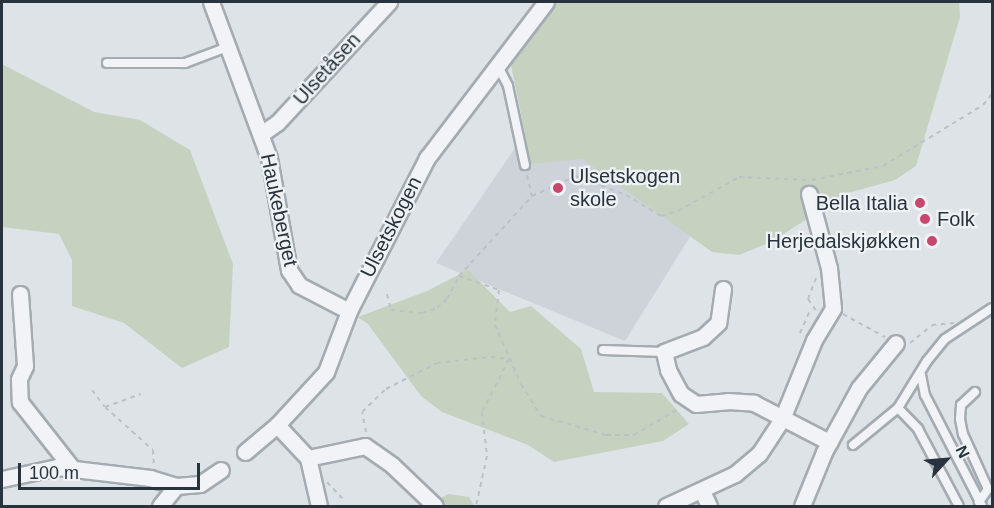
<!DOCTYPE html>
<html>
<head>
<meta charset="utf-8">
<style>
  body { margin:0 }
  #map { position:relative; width:994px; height:508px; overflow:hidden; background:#dee3e7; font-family:Arial,sans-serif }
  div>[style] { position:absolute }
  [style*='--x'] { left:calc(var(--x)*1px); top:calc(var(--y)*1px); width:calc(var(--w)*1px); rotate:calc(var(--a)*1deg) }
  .built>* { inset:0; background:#cdd3d9 }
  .green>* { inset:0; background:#c7d1c0 }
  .path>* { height:2px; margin-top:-1px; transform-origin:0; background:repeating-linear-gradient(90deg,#bdc1c6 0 4.5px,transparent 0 9px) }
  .roads { filter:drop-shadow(2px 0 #a4abb1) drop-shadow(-2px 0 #a4abb1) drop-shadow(0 2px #a4abb1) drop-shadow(0 -2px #a4abb1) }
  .lane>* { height:8px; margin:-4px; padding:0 4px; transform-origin:4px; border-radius:4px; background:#f1f3f6 }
  .street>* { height:15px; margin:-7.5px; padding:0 7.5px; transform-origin:7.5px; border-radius:7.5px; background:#f1f3f6 }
  .dots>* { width:16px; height:16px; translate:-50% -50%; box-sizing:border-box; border:3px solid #eef2f5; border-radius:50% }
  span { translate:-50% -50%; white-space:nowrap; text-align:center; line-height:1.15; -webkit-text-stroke:4.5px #eef2f5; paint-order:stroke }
  .street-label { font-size:20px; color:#28333d }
  .poi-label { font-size:20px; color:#28333d }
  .left { translate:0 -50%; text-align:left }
  .right { translate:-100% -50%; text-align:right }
  .frame { position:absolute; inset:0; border:3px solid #28333d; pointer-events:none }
  .north { position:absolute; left:916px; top:430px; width:60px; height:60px; -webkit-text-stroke:4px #eef2f5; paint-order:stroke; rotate:64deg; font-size:16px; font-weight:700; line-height:24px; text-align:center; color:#28333d }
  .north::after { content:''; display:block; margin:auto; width:21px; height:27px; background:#28333d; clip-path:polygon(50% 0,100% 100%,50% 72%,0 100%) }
  .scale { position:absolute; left:18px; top:463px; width:182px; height:27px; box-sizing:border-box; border:3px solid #28333d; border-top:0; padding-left:8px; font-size:18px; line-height:21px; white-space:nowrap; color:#28333d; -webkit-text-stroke:4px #eef2f5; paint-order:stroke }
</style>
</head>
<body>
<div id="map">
  <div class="built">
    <i style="clip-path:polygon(533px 122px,693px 232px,625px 341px,436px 263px)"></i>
  </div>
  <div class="green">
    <i style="clip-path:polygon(554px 2px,959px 2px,960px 17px,916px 166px,895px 180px,848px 193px,771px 242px,739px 255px,712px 252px,582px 159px,531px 164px,510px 60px)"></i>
    <i style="clip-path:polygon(2px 64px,94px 112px,140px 120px,190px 150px,233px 264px,229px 347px,182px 368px,124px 323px,72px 306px,72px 260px,59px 234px,2px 227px)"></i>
    <i style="clip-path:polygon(468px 270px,510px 312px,531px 306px,581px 349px,594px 392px,662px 393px,689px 424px,663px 441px,554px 462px,528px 445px,442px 412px,421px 396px,368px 324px,358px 317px,427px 291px)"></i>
    <i style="clip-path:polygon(448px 494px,469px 497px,474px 506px,439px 506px,436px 501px)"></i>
  </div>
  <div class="path">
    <i style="--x:527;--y:175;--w:22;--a:77"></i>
    <i style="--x:812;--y:180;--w:72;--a:-11.2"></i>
    <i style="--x:883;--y:166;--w:117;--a:-31.4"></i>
    <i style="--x:983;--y:105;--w:14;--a:-51"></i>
    <i style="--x:459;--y:276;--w:42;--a:19.3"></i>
    <i style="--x:499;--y:290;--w:35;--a:97"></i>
    <i style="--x:495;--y:325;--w:64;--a:66.2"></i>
    <i style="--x:521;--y:384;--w:38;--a:58"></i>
    <i style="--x:541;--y:416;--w:68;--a:16.3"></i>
    <i style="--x:606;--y:435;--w:28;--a:0"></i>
    <i style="--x:634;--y:435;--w:51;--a:-30.6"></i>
    <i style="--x:816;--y:278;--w:22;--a:111"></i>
    <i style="--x:808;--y:299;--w:16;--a:55"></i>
    <i style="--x:387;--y:294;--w:16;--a:76"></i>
    <i style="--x:391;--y:310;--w:31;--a:6"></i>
    <i style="--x:422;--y:313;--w:16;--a:-18"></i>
    <i style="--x:437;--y:308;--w:13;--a:-42"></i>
    <i style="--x:447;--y:299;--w:26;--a:-62"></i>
    <i style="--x:459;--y:276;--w:108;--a:-47.6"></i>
    <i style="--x:532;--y:196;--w:48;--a:-24.4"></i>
    <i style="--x:576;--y:176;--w:53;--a:20.8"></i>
    <i style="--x:626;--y:195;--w:41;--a:31"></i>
    <i style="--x:661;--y:216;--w:18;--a:-16"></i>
    <i style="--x:678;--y:211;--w:70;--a:-29.1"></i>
    <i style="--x:739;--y:177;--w:68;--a:2.5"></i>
    <i style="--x:843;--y:314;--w:48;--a:28.7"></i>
    <i style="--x:800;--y:333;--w:27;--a:-66"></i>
    <i style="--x:910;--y:343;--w:28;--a:-39"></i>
    <i style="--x:932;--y:325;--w:22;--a:-5"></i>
    <i style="--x:92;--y:390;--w:21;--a:53"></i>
    <i style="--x:105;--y:407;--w:64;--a:41.9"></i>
    <i style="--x:153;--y:450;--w:17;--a:87"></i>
    <i style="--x:105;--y:407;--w:38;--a:-20"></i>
    <i style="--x:366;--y:432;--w:20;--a:-101"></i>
    <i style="--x:362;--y:412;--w:33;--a:-44"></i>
    <i style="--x:386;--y:389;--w:57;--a:-27"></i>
    <i style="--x:437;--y:363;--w:54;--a:-6.3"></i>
    <i style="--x:491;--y:357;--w:18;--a:6"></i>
    <i style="--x:509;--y:359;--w:59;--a:117"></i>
    <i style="--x:482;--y:412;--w:44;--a:83.5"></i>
    <i style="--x:487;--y:456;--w:51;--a:102.4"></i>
    <i style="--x:327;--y:482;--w:26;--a:47"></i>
  </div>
  <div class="roads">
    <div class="lane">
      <i style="--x:107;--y:63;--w:78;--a:0"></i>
      <i style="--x:185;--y:63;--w:43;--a:-20.6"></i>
      <i style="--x:498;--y:66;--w:22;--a:63"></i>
      <i style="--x:508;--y:86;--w:81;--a:77.9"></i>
      <i style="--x:603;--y:350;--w:61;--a:1.9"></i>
      <i style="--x:921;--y:375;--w:20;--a:79"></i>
      <i style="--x:925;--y:395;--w:125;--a:62.8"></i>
      <i style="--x:975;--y:392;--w:19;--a:137"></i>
      <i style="--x:961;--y:405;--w:14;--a:94"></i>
      <i style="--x:960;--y:419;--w:15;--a:79"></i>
      <i style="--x:963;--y:434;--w:60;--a:65.6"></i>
      <i style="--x:988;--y:489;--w:16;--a:125"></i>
      <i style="--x:898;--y:408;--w:29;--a:46"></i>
      <i style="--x:918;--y:429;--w:87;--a:62"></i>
      <i style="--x:853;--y:445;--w:58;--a:-39.4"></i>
      <i style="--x:898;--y:408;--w:55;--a:-58.3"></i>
      <i style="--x:927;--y:361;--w:28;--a:-51"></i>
      <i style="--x:945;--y:339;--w:56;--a:-33.4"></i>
    </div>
    <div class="street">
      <i style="--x:211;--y:2;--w:166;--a:69.6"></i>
      <i style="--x:269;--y:158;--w:114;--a:79.9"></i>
      <i style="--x:289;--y:270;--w:18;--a:56"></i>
      <i style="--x:299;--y:285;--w:56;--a:27.5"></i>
      <i style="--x:261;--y:134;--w:19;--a:-35"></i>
      <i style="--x:277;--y:123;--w:165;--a:-47.2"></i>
      <i style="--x:723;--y:289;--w:34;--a:98"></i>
      <i style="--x:718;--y:323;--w:21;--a:137"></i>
      <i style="--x:703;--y:337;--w:42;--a:159"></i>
      <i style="--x:664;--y:352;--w:18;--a:77"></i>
      <i style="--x:668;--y:370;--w:27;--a:62"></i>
      <i style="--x:681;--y:394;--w:18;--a:34"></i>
      <i style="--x:696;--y:404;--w:32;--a:-5"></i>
      <i style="--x:728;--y:401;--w:26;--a:4"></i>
      <i style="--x:754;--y:403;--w:85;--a:27.5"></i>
      <i style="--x:20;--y:294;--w:72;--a:86"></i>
      <i style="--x:25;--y:366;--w:14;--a:115"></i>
      <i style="--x:19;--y:379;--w:23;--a:88"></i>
      <i style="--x:20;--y:402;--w:84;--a:51.8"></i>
      <i style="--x:277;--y:425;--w:45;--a:46.8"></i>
      <i style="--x:308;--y:458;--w:49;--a:77.1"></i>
      <i style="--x:245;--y:452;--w:42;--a:-40.2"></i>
      <i style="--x:277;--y:425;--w:72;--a:-47.2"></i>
      <i style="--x:326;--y:372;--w:65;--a:-69.3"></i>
      <i style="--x:349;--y:311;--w:172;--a:-63"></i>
      <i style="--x:427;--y:158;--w:196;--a:-52.7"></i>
      <i style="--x:308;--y:458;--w:58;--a:-11.9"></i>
      <i style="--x:365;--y:446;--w:33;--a:35"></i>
      <i style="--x:392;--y:465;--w:59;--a:43.6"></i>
      <i style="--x:2;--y:479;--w:56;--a:-12.3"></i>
      <i style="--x:57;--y:467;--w:94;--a:6.7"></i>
      <i style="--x:150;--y:478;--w:27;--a:17"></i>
      <i style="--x:176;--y:486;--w:24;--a:-5"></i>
      <i style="--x:200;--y:484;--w:25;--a:-34"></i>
      <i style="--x:702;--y:491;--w:17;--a:65"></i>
      <i style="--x:160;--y:506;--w:26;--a:-51"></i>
      <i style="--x:666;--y:506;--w:76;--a:-24.9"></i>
      <i style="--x:735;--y:474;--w:31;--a:-40"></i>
      <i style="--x:759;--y:454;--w:42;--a:-56.7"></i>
      <i style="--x:782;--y:419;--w:85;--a:-67.9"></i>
      <i style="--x:814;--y:340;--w:37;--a:-59"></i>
      <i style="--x:833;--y:308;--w:40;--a:-95.7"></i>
      <i style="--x:829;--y:268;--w:77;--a:-105.1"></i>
      <i style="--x:802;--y:506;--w:58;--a:-67.8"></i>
      <i style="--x:824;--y:452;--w:73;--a:-61.3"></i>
      <i style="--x:859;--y:388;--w:58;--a:-50.6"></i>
    </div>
  </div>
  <div class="dots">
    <i style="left:558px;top:188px;background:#c7486e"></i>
    <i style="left:920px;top:203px;background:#c7486e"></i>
    <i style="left:925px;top:219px;background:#c7486e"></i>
    <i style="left:932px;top:241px;background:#c7486e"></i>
  </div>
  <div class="street-label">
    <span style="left:327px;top:69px;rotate:-48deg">Ulsetåsen</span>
    <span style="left:279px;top:210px;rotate:78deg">Haukeberget</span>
    <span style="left:391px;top:227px;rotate:-63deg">Ulsetskogen</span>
  </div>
  <div class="poi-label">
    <span class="left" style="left:570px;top:188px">Ulsetskogen<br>skole</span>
    <span class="right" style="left:908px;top:203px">Bella Italia</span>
    <span class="left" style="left:937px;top:219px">Folk</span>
    <span class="right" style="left:920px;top:241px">Herjedalskjøkken</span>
  </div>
  <div class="frame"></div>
  <div class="north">N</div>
  <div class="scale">100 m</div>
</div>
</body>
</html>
